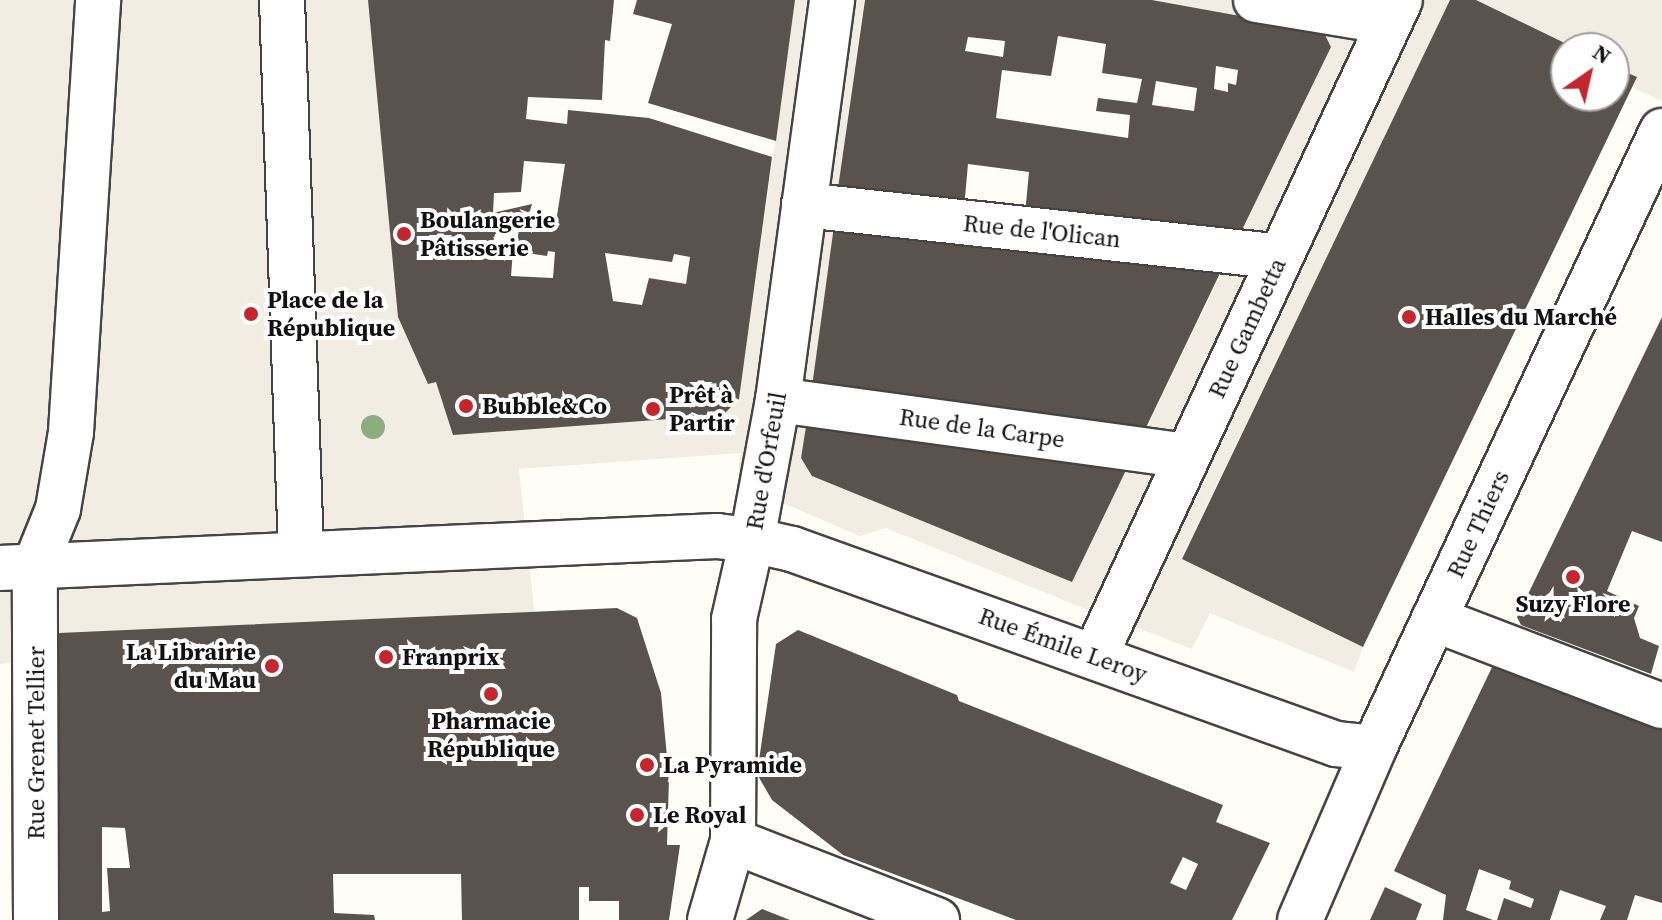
<!DOCTYPE html>
<html>
<head>
<meta charset="utf-8">
<style>
  body { margin:0 }
  #map { position:relative; width:1662px; height:920px; overflow:hidden; background:#fffdf5; font-family:"Source Serif 4",serif }
  div>[style] { position:absolute }
  [style*='--x'] { left:calc(var(--x)*1px); top:calc(var(--y)*1px); width:calc(var(--w)*1px); rotate:calc(var(--a)*1deg) }
  .plaza>* { inset:0; background:#f1ede2 }
  .building>* { inset:0; background:#5a524d }
  .roads { filter:drop-shadow(2px 0 #444) drop-shadow(-2px 0 #444) drop-shadow(0 2px #444) drop-shadow(0 -2px #444) }
  .pedestrian>* { height:44px; margin:-22px; padding:0 22px; transform-origin:22px; border-radius:22px; background:#fff }
  .minor>* { height:44px; margin:-22px; padding:0 22px; transform-origin:22px; border-radius:22px; background:#fff }
  .trees>* { width:24px; height:24px; margin:-12px; border-radius:50%; background:#8dad7f }
  .dots>* { width:22px; height:22px; translate:-50% -50%; box-sizing:border-box; border:4px solid #fff; border-radius:50% }
  span { translate:-50% -50%; white-space:nowrap; text-align:center; line-height:1.15; -webkit-text-stroke:8px #fff; paint-order:stroke }
  .poi-label { font-size:24px; color:#111; font-weight:700 }
  .left { translate:0 -50%; text-align:left }
  .right { translate:-100% -50%; text-align:right }
  .street-label { font-size:24px; color:#111 }
  .north { position:absolute; left:1550px; top:32px; width:80px; height:80px; box-sizing:border-box; background:#fff; border:2px solid #a0a0a0; border-radius:50%; rotate:34deg; font-size:22px; font-weight:700; line-height:32px; text-align:center; color:#111 }
  .north::after { content:''; display:block; margin:auto; width:28px; height:36px; background:#c4262e; clip-path:polygon(50% 0,100% 100%,50% 72%,0 100%) }
</style>
</head>
<body>
<div id="map">
  <div class="plaza">
    <i style="clip-path:polygon(evenodd,0 0,468px 0,515px 430px,723px 415px,739px 399px,795px 0,864px 0,838px 188px,1239px 236px,1331px 47px,1323px 31px,1156px 0,1395px 0,1105px 617px,886px 528px,860px 536px,771px 498px,737px 498px,740px 453px,519px 469px,536px 627px,0 664px,0 0,834px 227px,1223px 270px,1142px 438px,834px 227px,0 0,808px 415px,1131px 461px,1072px 582px,801px 458px,808px 415px)"></i>
    <i style="clip-path:polygon(1415px 0,1662px 0,1662px 101px,1614px 79px,1614px 48px,1566px 48px,1319px 274px,1181px 558px,1363px 647px,1354px 672px,1210px 613px,1192px 649px,1120px 621px)"></i>
  </div>
  <div class="building">
    <i style="clip-path:polygon(evenodd,368px 0,614px 0,610px 41px,605px 40px,602px 100px,528px 97px,526px 119px,567px 124px,568px 110px,649px 118px,772px 157px,739px 399px,723px 415px,453px 435px,436px 382px,428px 384px,398px 317px,368px 0,524px 161px,565px 164px,557px 216px,529px 214px,532px 204px,493px 213px,494px 193px,521px 192px,524px 161px,368px 0,519px 230px,517px 242px,491px 251px,495px 234px,519px 230px,368px 0,513px 251px,547px 256px,548px 251px,555px 252px,553px 278px,511px 276px,513px 251px,368px 0,605px 253px,672px 262px,674px 254px,690px 257px,686px 284px,649px 278px,642px 305px,613px 301px,605px 253px)"></i>
    <i style="clip-path:polygon(637px 0,795px 0,776px 141px,648px 103px,672px 24px,633px 14px)"></i>
    <i style="clip-path:polygon(evenodd,865px 0,1152px 0,1323px 31px,1331px 47px,1239px 236px,1025px 214px,1029px 172px,968px 164px,964px 208px,838px 188px,865px 0,1058px 36px,1106px 44px,1102px 73px,1142px 79px,1137px 103px,1098px 98px,1096px 111px,1130px 115px,1128px 138px,996px 118px,1002px 70px,1051px 76px,1058px 36px,865px 0,968px 37px,1005px 41px,1003px 57px,965px 51px,968px 37px,865px 0,1216px 66px,1238px 70px,1236px 85px,1228px 83px,1228px 92px,1214px 89px,1216px 66px,865px 0,1156px 81px,1197px 88px,1194px 111px,1152px 105px,1156px 81px)"></i>
    <i style="clip-path:polygon(1450px 0,1476px 0,1575px 48px,1566px 48px,1566px 96px,1614px 96px,1614px 67px,1637px 77px,1363px 647px,1182px 559px)"></i>
    <i style="clip-path:polygon(834px 226px,1222px 269px,1141px 438px,811px 394px)"></i>
    <i style="clip-path:polygon(1662px 317px,1662px 542px,1632px 531px,1607px 591px,1639px 606px,1634px 618px,1640px 638px,1659px 646px,1651px 674px,1521px 625px,1517px 617px)"></i>
    <i style="clip-path:polygon(808px 414px,1131px 460px,1072px 582px,812px 476px,801px 458px)"></i>
    <i style="clip-path:polygon(evenodd,617px 608px,637px 618px,661px 693px,669px 778px,667px 845px,680px 845px,669px 920px,619px 920px,619px 901px,589px 901px,589px 887px,579px 887px,579px 920px,462px 920px,461px 874px,333px 874px,334px 913px,374px 915px,375px 920px,55px 920px,59px 633px,617px 608px,102px 827px,125px 828px,130px 868px,107px 868px,110px 911px,102px 912px,102px 827px)"></i>
    <i style="clip-path:polygon(evenodd,798px 630px,957px 695px,959px 701px,1223px 805px,1216px 822px,1270px 843px,1232px 920px,1016px 920px,843px 855px,772px 800px,757px 774px,776px 644px,798px 630px,1183px 857px,1198px 864px,1186px 890px,1170px 883px,1183px 857px)"></i>
    <i style="clip-path:polygon(1495px 661px,1662px 727px,1662px 903px,1635px 895px,1627px 920px,1600px 920px,1606px 906px,1560px 890px,1550px 920px,1497px 920px,1504px 898px,1531px 908px,1534px 899px,1509px 889px,1511px 881px,1479px 869px,1466px 910px,1493px 920px,1443px 920px,1446px 895px,1394px 871px)"></i>
    <i style="clip-path:polygon(1385px 887px,1422px 904px,1416px 920px,1370px 920px)"></i>
    <i style="clip-path:polygon(762px 909px,790px 920px,746px 920px)"></i>
  </div>
  <div class="roads">
    <div class="pedestrian">
      <i style="--x:1256;--y:0;--w:135;--a:9.4"></i>
      <i style="--x:804;--y:205;--w:478;--a:6.2"></i>
      <i style="--x:778;--y:400;--w:413;--a:7.8"></i>
      <i style="--x:752;--y:540;--w:142;--a:-79.5"></i>
      <i style="--x:778;--y:400;--w:404;--a:-82.3"></i>
    </div>
    <div class="minor">
      <i style="--x:282;--y:0;--w:552;--a:88.03"></i>
      <i style="--x:0;--y:568;--w:718;--a:-2.56"></i>
      <i style="--x:717;--y:536;--w:35;--a:7"></i>
      <i style="--x:752;--y:540;--w:41;--a:12.7"></i>
      <i style="--x:792;--y:549;--w:578;--a:19.72"></i>
      <i style="--x:1336;--y:744;--w:38;--a:6"></i>
      <i style="--x:1434;--y:619;--w:244;--a:20.9"></i>
      <i style="--x:1095;--y:656;--w:723;--a:-65.06"></i>
      <i style="--x:733;--y:841;--w:219;--a:21.2"></i>
      <i style="--x:36;--y:920;--w:354;--a:-90.2"></i>
      <i style="--x:35;--y:566;--w:61;--a:-68"></i>
      <i style="--x:58;--y:509;--w:78;--a:-80.4"></i>
      <i style="--x:71;--y:432;--w:433;--a:-86.4"></i>
      <i style="--x:710;--y:920;--w:82;--a:-73.8"></i>
      <i style="--x:733;--y:841;--w:222;--a:-89.7"></i>
      <i style="--x:734;--y:619;--w:81;--a:-77.2"></i>
      <i style="--x:1300;--y:920;--w:187;--a:-66.7"></i>
      <i style="--x:1374;--y:748;--w:681;--a:-64.98"></i>
    </div>
  </div>
  <div class="trees">
    <i style="left:373px;top:427px"></i>
  </div>
  <div class="dots">
    <i style="left:404px;top:234px;background:#c4262e"></i>
    <i style="left:251px;top:314px;background:#c4262e"></i>
    <i style="left:1409px;top:317px;background:#c4262e"></i>
    <i style="left:466px;top:406px;background:#c4262e"></i>
    <i style="left:653px;top:409px;background:#c4262e"></i>
    <i style="left:1573px;top:577px;background:#c4262e"></i>
    <i style="left:386px;top:657px;background:#c4262e"></i>
    <i style="left:272px;top:666px;background:#c4262e"></i>
    <i style="left:491px;top:694px;background:#c4262e"></i>
    <i style="left:647px;top:765px;background:#c4262e"></i>
    <i style="left:637px;top:815px;background:#c4262e"></i>
  </div>
  <div class="poi-label">
    <span class="left" style="left:420px;top:234px">Boulangerie<br>Pâtisserie</span>
    <span class="left" style="left:267px;top:314px">Place de la<br>République</span>
    <span class="left" style="left:1425px;top:317px">Halles du Marché</span>
    <span class="left" style="left:669px;top:409px">Prêt à<br>Partir</span>
    <span class="left" style="left:482px;top:406px">Bubble&amp;Co</span>
    <span style="left:1573px;top:604px">Suzy Flore</span>
    <span class="right" style="left:256px;top:666px">La Librairie<br>du Mau</span>
    <span class="left" style="left:402px;top:657px">Franprix</span>
    <span style="left:491px;top:735px">Pharmacie<br>République</span>
    <span class="left" style="left:663px;top:765px">La Pyramide</span>
    <span class="left" style="left:653px;top:815px">Le Royal</span>
  </div>
  <div class="street-label">
    <span style="left:1042px;top:231px;rotate:6deg">Rue de l'Olican</span>
    <span style="left:1247px;top:328px;rotate:-65deg">Rue Gambetta</span>
    <span style="left:982px;top:428px;rotate:8deg">Rue de la Carpe</span>
    <span style="left:766px;top:461px;rotate:-80deg">Rue d'Orfeuil</span>
    <span style="left:1478px;top:524px;rotate:-65deg">Rue Thiers</span>
    <span style="left:1063px;top:645px;rotate:20deg">Rue Émile Leroy</span>
    <span style="left:36px;top:743px;rotate:-90deg">Rue Grenet Tellier</span>
  </div>
  <div class="north">N</div>
</div>
</body>
</html>
